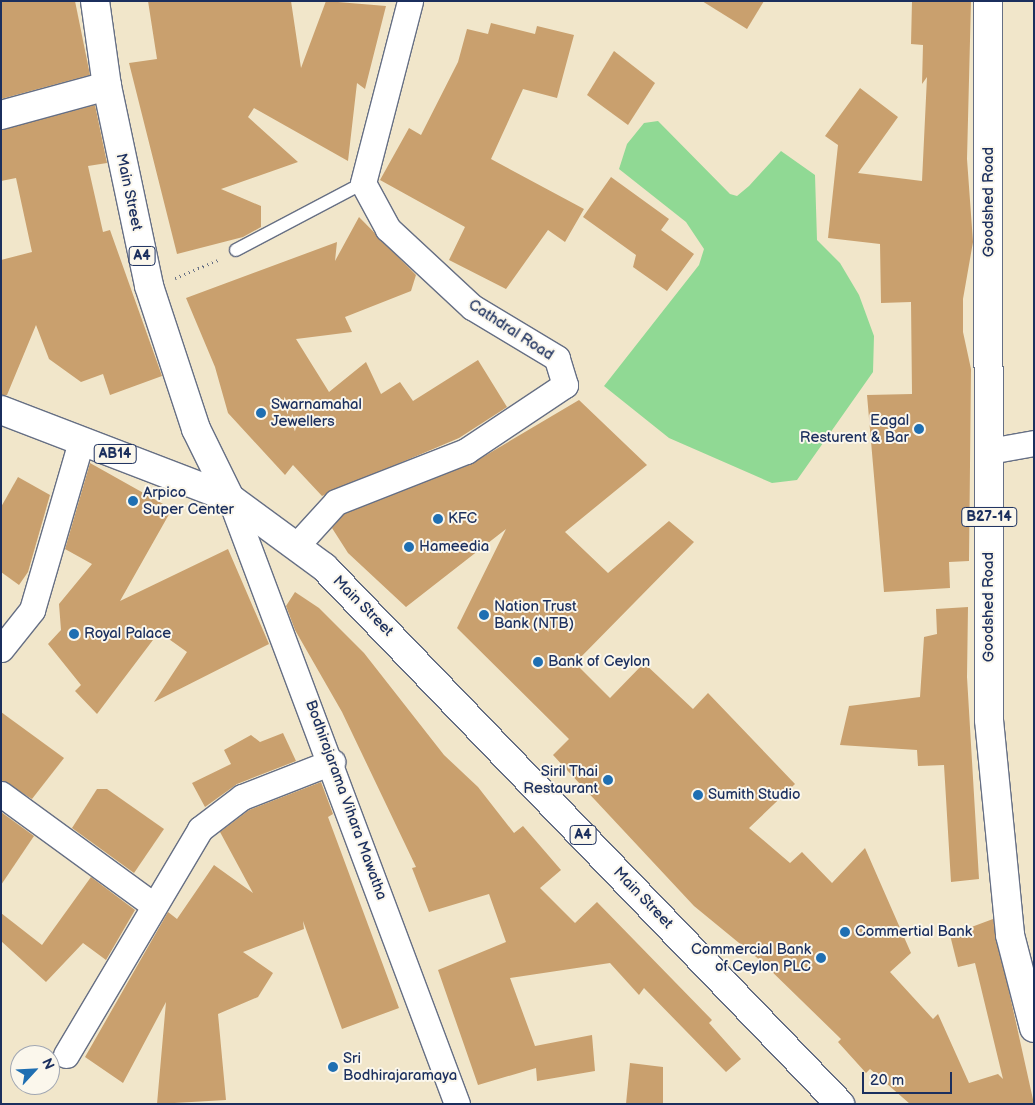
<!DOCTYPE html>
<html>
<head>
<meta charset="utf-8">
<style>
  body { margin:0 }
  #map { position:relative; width:1035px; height:1105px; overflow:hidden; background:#f1e6ca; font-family:"Balsamiq Sans",sans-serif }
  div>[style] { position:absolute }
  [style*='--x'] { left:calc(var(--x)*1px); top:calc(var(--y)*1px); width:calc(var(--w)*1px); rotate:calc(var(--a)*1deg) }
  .green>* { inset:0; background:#90d994 }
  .building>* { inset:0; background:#c9a06e }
  .path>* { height:3px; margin-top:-1.5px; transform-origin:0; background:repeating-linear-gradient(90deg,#666f84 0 1px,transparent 0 5px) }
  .roads { filter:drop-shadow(1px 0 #666f84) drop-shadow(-1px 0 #666f84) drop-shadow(0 1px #666f84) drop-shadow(0 -1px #666f84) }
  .lane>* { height:12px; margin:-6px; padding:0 6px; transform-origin:6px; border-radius:6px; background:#fff }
  .street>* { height:25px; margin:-12.5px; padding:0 12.5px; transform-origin:12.5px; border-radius:12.5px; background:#fff }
  .secondary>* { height:28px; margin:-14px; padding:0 14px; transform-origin:14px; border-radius:14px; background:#fff }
  .primary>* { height:28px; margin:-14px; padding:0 14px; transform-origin:14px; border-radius:14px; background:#fff }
  .highway>* { height:28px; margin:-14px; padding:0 14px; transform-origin:14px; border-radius:14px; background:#fff }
  .dots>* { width:14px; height:14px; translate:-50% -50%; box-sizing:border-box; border:2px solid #fbf7ec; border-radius:50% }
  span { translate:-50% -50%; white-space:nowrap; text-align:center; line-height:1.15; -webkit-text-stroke:4px #fbf7ec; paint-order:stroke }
  .shield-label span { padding:1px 4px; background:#fbf7ec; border:1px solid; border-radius:4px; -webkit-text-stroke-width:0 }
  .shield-label { font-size:14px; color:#1b2f5e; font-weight:700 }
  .street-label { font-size:15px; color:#1b2f5e }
  .poi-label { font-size:15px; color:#1b2f5e }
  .left { translate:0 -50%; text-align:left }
  .right { translate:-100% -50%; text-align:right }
  .frame { position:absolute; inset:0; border:2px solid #1b2f5e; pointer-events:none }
  .north { position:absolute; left:10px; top:1045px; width:50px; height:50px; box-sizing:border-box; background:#fbf7ec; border:1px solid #a1a7b3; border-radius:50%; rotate:65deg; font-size:14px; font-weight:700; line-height:20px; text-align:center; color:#1b2f5e }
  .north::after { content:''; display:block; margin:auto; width:18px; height:22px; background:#1f6fb2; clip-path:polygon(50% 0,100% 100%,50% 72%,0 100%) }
  .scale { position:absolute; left:862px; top:1072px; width:90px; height:22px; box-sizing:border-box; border:2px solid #1b2f5e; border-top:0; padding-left:6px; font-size:15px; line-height:18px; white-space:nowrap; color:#1b2f5e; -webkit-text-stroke:4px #fbf7ec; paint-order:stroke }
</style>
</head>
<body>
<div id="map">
  <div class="green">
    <i style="clip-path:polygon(658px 121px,730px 194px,737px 196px,749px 186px,781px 151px,815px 175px,817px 240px,840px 263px,859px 295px,874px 336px,873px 372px,797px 480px,772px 483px,669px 438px,604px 386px,699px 265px,704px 249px,686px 222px,619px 169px,627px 144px,644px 123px)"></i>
  </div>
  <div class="building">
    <i style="clip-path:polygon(1px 1px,75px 1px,90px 75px,1px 99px)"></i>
    <i style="clip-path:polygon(148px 1px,291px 1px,301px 68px,326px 1px,386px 6px,365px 89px,357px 83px,348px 161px,254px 108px,248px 117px,298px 162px,221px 189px,261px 206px,261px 227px,243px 237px,177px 254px,129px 63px,157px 59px)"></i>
    <i style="clip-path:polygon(702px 1px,764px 1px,747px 29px)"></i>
    <i style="clip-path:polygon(912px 1px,971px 1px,967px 159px,973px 242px,963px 299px,963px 332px,971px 369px,969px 561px,949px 562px,950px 588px,884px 592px,867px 395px,912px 394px,911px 302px,881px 303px,880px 244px,828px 238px,838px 145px,825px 136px,860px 88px,898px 117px,858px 173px,922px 181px,927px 77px,922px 84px,923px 45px,911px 44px)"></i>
    <i style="clip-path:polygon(491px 23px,535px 34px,537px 26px,574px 35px,557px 98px,523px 89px,491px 159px,584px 209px,565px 242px,548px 230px,506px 289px,449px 260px,465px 227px,380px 180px,409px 128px,421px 135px,458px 62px,467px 29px,488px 34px)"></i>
    <i style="clip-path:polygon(614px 51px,655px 83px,628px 125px,587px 95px)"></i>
    <i style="clip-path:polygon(95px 105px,107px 163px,88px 166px,103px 232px,110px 230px,162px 376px,110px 395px,103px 374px,81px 382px,49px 359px,36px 325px,7px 395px,1px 395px,1px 260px,32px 252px,16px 178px,1px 181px,1px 130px)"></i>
    <i style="clip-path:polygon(611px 177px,669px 219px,661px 230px,694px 254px,667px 291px,633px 267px,636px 255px,583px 217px)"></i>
    <i style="clip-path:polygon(359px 217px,416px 275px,411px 291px,345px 317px,352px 332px,296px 339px,329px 392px,366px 362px,381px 394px,400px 382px,413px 401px,478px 360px,507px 407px,459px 438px,322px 496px,293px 465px,285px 475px,228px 413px,215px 367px,186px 298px,337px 242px,335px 261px)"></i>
    <i style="clip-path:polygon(579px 400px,647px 465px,565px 532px,608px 573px,669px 521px,694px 542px,575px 663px,610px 698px,644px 663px,693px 709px,708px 693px,795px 784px,749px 828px,790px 863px,802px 852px,832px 883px,865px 848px,911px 953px,890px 972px,933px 1019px,938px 1014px,969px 1083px,998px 1074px,1003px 1079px,975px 963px,958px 967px,950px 935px,993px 919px,1034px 1104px,910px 1104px,870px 1069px,866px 1073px,838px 1042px,841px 1039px,761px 961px,694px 906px,553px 755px,569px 739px,457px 628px,506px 529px,406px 607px,348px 553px,332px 528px,344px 514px,471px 464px)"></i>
    <i style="clip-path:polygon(90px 463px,172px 509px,120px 601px,228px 549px,269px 644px,154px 702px,187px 652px,159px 632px,97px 714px,75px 691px,81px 685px,48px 644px,61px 630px,59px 604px,92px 564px,65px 549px)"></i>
    <i style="clip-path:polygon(18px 477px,50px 495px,28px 572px,19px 585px,1px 572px,1px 507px)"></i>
    <i style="clip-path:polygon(295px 592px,319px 608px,364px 653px,444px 755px,478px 787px,514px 833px,523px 826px,561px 870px,540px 888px,575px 923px,597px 902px,712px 1020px,709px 1023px,741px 1059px,726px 1072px,644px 988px,639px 995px,610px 963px,510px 978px,535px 1046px,592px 1035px,595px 1071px,537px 1081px,536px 1068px,478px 1085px,438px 970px,506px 942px,489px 894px,429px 912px,412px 868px,416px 867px,342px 712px,295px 630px,286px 606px)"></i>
    <i style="clip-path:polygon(968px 607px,967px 677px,979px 879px,951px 882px,944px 765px,918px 766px,917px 750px,840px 745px,849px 706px,920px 697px,924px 637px,937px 634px,936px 609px)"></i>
    <i style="clip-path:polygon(1px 712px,64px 758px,32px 799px,1px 780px)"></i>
    <i style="clip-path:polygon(283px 733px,296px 761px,237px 784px,205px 807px,192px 783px,231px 764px,224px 750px,251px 735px,260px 742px)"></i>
    <i style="clip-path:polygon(321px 782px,333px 814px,328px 817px,399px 1008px,342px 1029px,303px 921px,304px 929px,243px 952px,273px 973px,258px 997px,218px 1014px,226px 1100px,157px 1104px,166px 1002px,123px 1083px,85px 1057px,168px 912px,177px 919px,214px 865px,253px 893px,220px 832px,249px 810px)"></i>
    <i style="clip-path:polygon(97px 789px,107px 789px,164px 829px,134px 873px,72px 828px)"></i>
    <i style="clip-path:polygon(1px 812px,34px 836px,1px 885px)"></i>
    <i style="clip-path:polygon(91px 877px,135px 910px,106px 960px,83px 943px,46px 982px,1px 941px,1px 913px,42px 945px)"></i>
    <i style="clip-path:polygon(630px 1063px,663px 1067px,663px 1104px,626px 1104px)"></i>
  </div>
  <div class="path">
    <i style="--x:175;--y:278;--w:47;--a:-22.7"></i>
  </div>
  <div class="roads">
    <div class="lane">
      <i style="--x:236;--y:250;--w:144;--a:-27.8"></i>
    </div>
    <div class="street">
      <i style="--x:989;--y:451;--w:46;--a:-10.1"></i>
      <i style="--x:230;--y:498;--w:647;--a:69.46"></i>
      <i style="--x:296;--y:546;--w:59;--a:-47.7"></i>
      <i style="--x:336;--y:502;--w:140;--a:-21.4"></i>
      <i style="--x:466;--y:451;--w:119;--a:-33.7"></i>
      <i style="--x:565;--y:385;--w:28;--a:-107"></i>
      <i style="--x:557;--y:358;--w:99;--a:-149"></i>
      <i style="--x:472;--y:307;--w:115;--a:-137.1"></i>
      <i style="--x:388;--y:229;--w:52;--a:-118.5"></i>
      <i style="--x:363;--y:183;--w:188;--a:-75.5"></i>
      <i style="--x:1;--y:649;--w:50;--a:-51.5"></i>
      <i style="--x:32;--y:610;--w:176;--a:-73.8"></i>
      <i style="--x:1;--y:794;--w:188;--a:36.1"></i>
      <i style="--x:66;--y:1055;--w:263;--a:-59.3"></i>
      <i style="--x:200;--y:829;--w:53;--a:-37.3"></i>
      <i style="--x:242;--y:797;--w:97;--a:-21.3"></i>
    </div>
    <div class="secondary">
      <i style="--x:1;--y:115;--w:110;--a:-15.3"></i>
    </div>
    <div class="primary">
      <i style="--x:988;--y:1;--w:719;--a:89.92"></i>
      <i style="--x:989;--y:720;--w:216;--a:84.4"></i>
      <i style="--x:1010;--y:935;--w:96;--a:75.5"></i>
      <i style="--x:1;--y:410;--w:245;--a:21"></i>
    </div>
    <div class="highway">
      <i style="--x:95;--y:1;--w:86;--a:82"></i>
      <i style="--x:107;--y:86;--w:204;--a:78.1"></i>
      <i style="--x:149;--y:286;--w:151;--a:71.8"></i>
      <i style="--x:196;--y:429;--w:77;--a:63.8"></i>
      <i style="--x:230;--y:498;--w:117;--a:36.3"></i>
      <i style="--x:324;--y:567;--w:745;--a:46.14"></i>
    </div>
  </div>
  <div class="dots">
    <i style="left:261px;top:413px;background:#1f6fb2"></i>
    <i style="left:919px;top:429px;background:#1f6fb2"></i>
    <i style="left:133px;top:501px;background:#1f6fb2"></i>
    <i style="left:438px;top:519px;background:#1f6fb2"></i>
    <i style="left:409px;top:547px;background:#1f6fb2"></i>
    <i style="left:484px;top:615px;background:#1f6fb2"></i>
    <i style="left:74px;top:634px;background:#1f6fb2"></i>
    <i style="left:538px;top:662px;background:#1f6fb2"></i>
    <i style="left:608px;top:780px;background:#1f6fb2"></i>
    <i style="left:698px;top:795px;background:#1f6fb2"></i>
    <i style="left:845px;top:932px;background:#1f6fb2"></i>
    <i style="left:821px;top:958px;background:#1f6fb2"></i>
    <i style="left:333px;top:1067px;background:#1f6fb2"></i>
  </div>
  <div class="shield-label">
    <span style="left:142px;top:256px">A4</span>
    <span style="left:115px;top:454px">AB14</span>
    <span style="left:989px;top:517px">B27-14</span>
    <span style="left:583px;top:835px">A4</span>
  </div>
  <div class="street-label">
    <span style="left:129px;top:192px;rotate:78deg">Main Street</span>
    <span style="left:989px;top:202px;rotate:-90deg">Goodshed Road</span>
    <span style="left:511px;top:330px;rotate:33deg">Cathdral Road</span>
    <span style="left:363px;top:606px;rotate:45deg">Main Street</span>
    <span style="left:989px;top:607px;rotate:-90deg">Goodshed Road</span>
    <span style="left:346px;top:800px;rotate:70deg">Bodhirajarama Vihara Mawatha</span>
    <span style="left:643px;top:898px;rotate:46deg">Main Street</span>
  </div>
  <div class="poi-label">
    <span class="left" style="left:271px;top:413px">Swarnamahal<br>Jewellers</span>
    <span class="right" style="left:909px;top:429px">Eagal<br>Resturent &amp; Bar</span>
    <span class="left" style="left:143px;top:501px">Arpico<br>Super Center</span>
    <span class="left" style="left:448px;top:519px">KFC</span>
    <span class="left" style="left:419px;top:547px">Hameedia</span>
    <span class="left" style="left:494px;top:615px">Nation Trust<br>Bank (NTB)</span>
    <span class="left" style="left:84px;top:634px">Royal Palace</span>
    <span class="left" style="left:548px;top:662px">Bank of Ceylon</span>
    <span class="right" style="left:598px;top:780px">Siril Thai<br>Restaurant</span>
    <span class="left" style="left:708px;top:795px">Sumith Studio</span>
    <span class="left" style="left:855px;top:932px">Commertial Bank</span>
    <span class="right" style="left:811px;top:958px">Commercial Bank<br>of Ceylon PLC</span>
    <span class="left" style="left:343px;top:1067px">Sri<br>Bodhirajaramaya</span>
  </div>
  <div class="frame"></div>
  <div class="north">N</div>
  <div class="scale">20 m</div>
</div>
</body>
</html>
